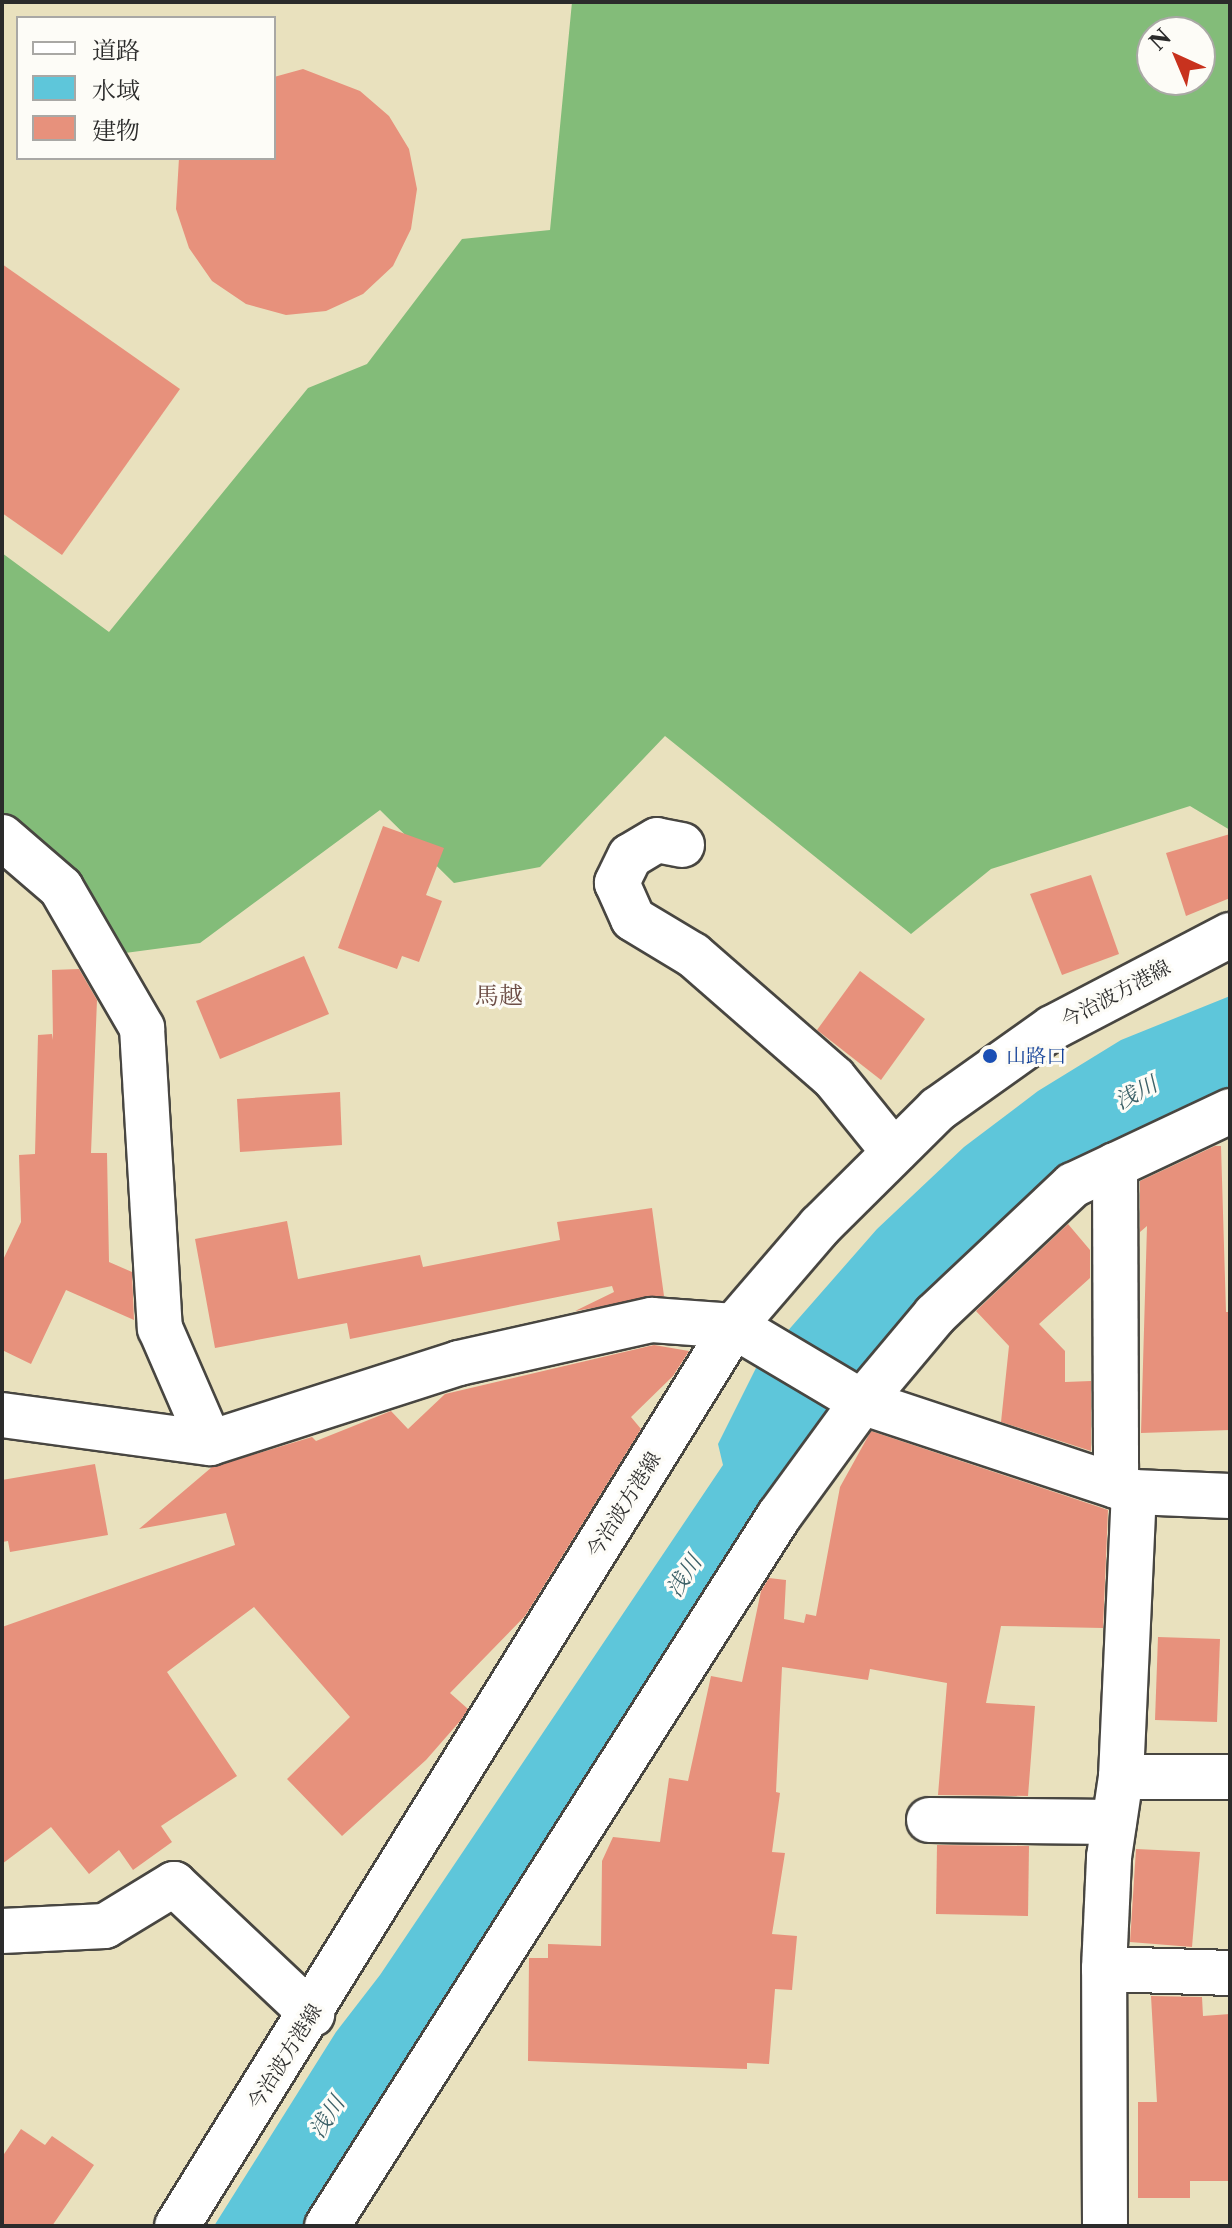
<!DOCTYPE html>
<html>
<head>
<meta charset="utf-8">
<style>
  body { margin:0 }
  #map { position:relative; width:1232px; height:2228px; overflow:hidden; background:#e9e1be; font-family:"Libre Caslon Text","Noto Serif JP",serif }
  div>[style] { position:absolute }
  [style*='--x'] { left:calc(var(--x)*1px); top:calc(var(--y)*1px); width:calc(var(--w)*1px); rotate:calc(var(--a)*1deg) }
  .forest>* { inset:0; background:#83bc79 }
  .water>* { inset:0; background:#5ec6da }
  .building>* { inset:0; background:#e7917c }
  .roads { filter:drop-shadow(2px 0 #484641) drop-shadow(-2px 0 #484641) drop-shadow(0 2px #484641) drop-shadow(0 -2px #484641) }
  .street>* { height:44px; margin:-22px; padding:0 22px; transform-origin:22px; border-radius:22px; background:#fff }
  .primary>* { height:44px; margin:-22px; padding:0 22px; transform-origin:22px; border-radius:22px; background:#fff }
  .dots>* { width:22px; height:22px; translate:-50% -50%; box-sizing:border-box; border:4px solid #fdfcf7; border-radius:50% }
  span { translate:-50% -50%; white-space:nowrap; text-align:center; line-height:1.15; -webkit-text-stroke:6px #fdfcf7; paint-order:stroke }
  .street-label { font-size:20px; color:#2b2b2b }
  .transit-label { font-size:20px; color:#164399 }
  .left { translate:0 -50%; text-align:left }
  .water-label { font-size:22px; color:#3d6168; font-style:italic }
  .quarter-label { font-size:24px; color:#6d4f47 }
  .frame { position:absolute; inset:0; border:4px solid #2b2b2b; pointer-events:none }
  .legend { position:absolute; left:16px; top:16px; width:260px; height:144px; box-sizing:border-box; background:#fdfcf7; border:2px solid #a9a8a5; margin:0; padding:10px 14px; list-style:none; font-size:24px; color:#2b2b2b }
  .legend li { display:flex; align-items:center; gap:16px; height:40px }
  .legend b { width:40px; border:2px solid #a9a8a5 }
  .north { position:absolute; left:1136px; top:16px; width:80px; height:80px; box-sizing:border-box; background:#fdfcf7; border:2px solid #a9a8a5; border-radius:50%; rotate:316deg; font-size:22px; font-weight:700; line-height:32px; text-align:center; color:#2b2b2b }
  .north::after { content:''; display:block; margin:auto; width:28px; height:36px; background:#c8321e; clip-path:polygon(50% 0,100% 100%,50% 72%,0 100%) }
</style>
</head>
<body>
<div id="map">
  <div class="forest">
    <i style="clip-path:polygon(evenodd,572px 2px,1230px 2px,1230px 830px,1190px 806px,991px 869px,911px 934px,665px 736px,540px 867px,454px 883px,380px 810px,200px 943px,125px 953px,82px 878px,2px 812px,2px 553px,109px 632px,308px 388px,367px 364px,462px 239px,550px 230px,572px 2px,1152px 32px,1200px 32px,1200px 80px,1152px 80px,1152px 32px)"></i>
  </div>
  <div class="water">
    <i style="clip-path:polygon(1230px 996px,1230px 1089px,1177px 1109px,1099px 1153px,956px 1277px,311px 2226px,214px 2226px,336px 2032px,380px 1975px,723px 1465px,718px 1444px,757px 1366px,877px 1229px,964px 1147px,1038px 1091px,1121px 1040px)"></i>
  </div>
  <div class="building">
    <i style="clip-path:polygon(303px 69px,360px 91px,389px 116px,409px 149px,417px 189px,411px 229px,393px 266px,363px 294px,326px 311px,286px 315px,246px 304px,212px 281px,189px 248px,176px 209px,179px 158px,274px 158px,274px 77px)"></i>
    <i style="clip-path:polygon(2px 264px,180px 389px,62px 555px,2px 513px)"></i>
    <i style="clip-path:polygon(383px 826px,444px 848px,426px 895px,442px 901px,419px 962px,402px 956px,397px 969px,338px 948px)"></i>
    <i style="clip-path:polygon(1230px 834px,1230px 898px,1186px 916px,1166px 853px)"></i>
    <i style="clip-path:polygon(1091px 875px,1119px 954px,1062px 975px,1030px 894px)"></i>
    <i style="clip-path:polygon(304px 956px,329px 1014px,220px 1059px,196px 1001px)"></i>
    <i style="clip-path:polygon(79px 969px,97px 1000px,91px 1153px,107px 1153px,109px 1262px,132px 1272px,134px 1320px,66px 1290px,31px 1364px,2px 1350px,2px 1262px,21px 1222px,19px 1155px,35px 1154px,38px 1035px,52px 1034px,53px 1040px,52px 970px)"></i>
    <i style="clip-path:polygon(860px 971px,925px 1019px,881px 1080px,817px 1030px)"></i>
    <i style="clip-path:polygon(340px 1092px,342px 1145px,240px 1152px,237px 1099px)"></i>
    <i style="clip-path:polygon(1215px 1146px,1221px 1146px,1226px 1312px,1230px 1312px,1230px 1430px,1141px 1433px,1147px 1226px,1140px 1232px,1140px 1181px)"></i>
    <i style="clip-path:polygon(652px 1208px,664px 1296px,575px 1311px,614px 1292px,612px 1286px,350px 1339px,347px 1323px,215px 1348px,195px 1239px,287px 1221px,298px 1279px,420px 1255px,423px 1267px,560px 1240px,557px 1222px)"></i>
    <i style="clip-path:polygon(1068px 1224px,1090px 1250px,1090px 1278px,1039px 1324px,1065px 1351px,1065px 1382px,1091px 1381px,1091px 1451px,1001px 1422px,1009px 1346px,976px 1311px)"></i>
    <i style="clip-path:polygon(654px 1345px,689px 1351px,673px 1376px,631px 1417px,641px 1429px,525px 1616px,450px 1693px,468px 1709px,461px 1720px,426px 1760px,342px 1836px,287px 1779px,350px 1717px,254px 1607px,167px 1672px,237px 1776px,161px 1826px,172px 1842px,133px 1870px,119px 1850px,89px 1874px,51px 1827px,2px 1864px,2px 1627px,235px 1545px,226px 1513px,139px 1529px,212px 1467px,312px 1437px,316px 1441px,391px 1411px,408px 1429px,445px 1394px)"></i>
    <i style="clip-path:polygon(871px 1431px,1108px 1510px,1103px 1628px,1001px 1626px,986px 1703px,1035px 1706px,1028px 1796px,938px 1795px,947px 1683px,870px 1669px,868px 1680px,782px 1667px,776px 1792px,780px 1793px,772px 1852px,785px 1853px,772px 1934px,797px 1936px,792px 1990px,775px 1989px,769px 2064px,747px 2063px,747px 2069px,528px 2061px,529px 1958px,548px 1958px,548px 1944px,601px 1946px,602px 1861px,613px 1837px,660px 1842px,669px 1778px,688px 1781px,711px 1676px,742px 1682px,761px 1591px,769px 1578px,786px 1580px,784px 1619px,804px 1623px,806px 1614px,816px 1616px,840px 1487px)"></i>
    <i style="clip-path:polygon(95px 1464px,108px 1535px,10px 1552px,8px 1541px,2px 1542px,2px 1480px)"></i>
    <i style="clip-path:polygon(1158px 1637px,1220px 1639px,1217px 1722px,1155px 1720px)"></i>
    <i style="clip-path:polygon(937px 1845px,1029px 1846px,1028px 1916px,936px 1914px)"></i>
    <i style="clip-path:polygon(1136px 1849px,1200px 1852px,1192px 1947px,1130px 1942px)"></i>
    <i style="clip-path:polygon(1151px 1996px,1202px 1997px,1203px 2016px,1230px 2014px,1230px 2181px,1190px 2181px,1190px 2198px,1138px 2198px,1138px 2102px,1157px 2102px)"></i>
    <i style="clip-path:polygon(21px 2129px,45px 2145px,52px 2136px,94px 2165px,52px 2226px,2px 2226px,2px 2157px)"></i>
  </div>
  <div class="roads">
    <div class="street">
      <i style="--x:2;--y:837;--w:78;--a:40.8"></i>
      <i style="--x:61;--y:888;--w:162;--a:59.9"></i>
      <i style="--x:142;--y:1028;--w:301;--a:86.6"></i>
      <i style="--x:160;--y:1328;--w:125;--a:66.5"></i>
      <i style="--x:682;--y:845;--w:25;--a:-169"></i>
      <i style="--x:657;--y:840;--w:31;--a:149"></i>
      <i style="--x:630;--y:856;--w:30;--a:116"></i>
      <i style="--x:617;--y:883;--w:39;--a:66"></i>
      <i style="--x:633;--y:919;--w:70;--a:31"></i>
      <i style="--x:693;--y:955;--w:187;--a:41.1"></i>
      <i style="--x:834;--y:1078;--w:95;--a:51"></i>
      <i style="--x:1115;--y:1165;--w:321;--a:89.8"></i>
      <i style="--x:2;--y:1415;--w:210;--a:7.7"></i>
      <i style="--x:210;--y:1443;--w:262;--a:-17.8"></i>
      <i style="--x:459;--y:1363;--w:198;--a:-12.6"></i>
      <i style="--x:652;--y:1320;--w:82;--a:4.2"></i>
      <i style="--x:734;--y:1326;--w:149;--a:30.7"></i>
      <i style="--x:862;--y:1402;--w:287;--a:18.3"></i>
      <i style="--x:1134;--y:1492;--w:96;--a:2.4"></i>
      <i style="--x:1121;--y:1777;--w:109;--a:0"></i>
      <i style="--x:929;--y:1820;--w:185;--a:0.6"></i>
      <i style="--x:2;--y:1931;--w:103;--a:-2.8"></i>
      <i style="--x:105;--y:1926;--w:81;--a:-31.3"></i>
      <i style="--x:174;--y:1884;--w:190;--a:43.3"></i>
      <i style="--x:1104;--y:1969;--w:126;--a:1.8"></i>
      <i style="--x:327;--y:2226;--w:842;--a:-57.52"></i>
      <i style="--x:779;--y:1516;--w:141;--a:-53.9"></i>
      <i style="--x:862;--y:1402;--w:114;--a:-50"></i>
      <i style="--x:935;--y:1315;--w:190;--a:-43.3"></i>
      <i style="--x:1073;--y:1185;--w:174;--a:-25.2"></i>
      <i style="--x:1105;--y:2226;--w:257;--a:-90.2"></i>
      <i style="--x:1104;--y:1969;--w:112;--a:-87.4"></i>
      <i style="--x:1109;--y:1857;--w:81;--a:-81.5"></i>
      <i style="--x:1121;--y:1777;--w:285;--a:-87.4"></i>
    </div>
    <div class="primary">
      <i style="--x:177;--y:2226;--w:1058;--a:-58.25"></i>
      <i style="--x:734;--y:1326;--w:132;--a:-49.3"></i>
      <i style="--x:820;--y:1226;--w:166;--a:-44.8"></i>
      <i style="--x:938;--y:1109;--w:140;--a:-35.4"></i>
      <i style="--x:1052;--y:1028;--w:201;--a:-27.6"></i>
    </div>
  </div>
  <div class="dots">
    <i style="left:990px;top:1056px;background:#1a4fb4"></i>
  </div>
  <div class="street-label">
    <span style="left:1116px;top:994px;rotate:-28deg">今治波方港線</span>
    <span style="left:624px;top:1505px;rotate:-58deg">今治波方港線</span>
    <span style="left:285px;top:2057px;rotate:-58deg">今治波方港線</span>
  </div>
  <div class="transit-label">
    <span class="left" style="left:1006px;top:1056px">山路口</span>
  </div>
  <div class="water-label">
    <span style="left:1136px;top:1093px;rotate:-28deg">浅川</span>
    <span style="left:684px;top:1576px;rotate:-57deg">浅川</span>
    <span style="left:327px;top:2117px;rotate:-57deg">浅川</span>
  </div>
  <div class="quarter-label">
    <span style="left:499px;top:996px">馬越</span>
  </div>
  <div class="frame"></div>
  <ul class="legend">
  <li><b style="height:10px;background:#fff"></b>道路</li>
  <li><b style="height:22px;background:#5ec6da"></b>水域</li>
  <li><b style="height:22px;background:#e7917c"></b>建物</li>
  </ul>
  <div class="north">N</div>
</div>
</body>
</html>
